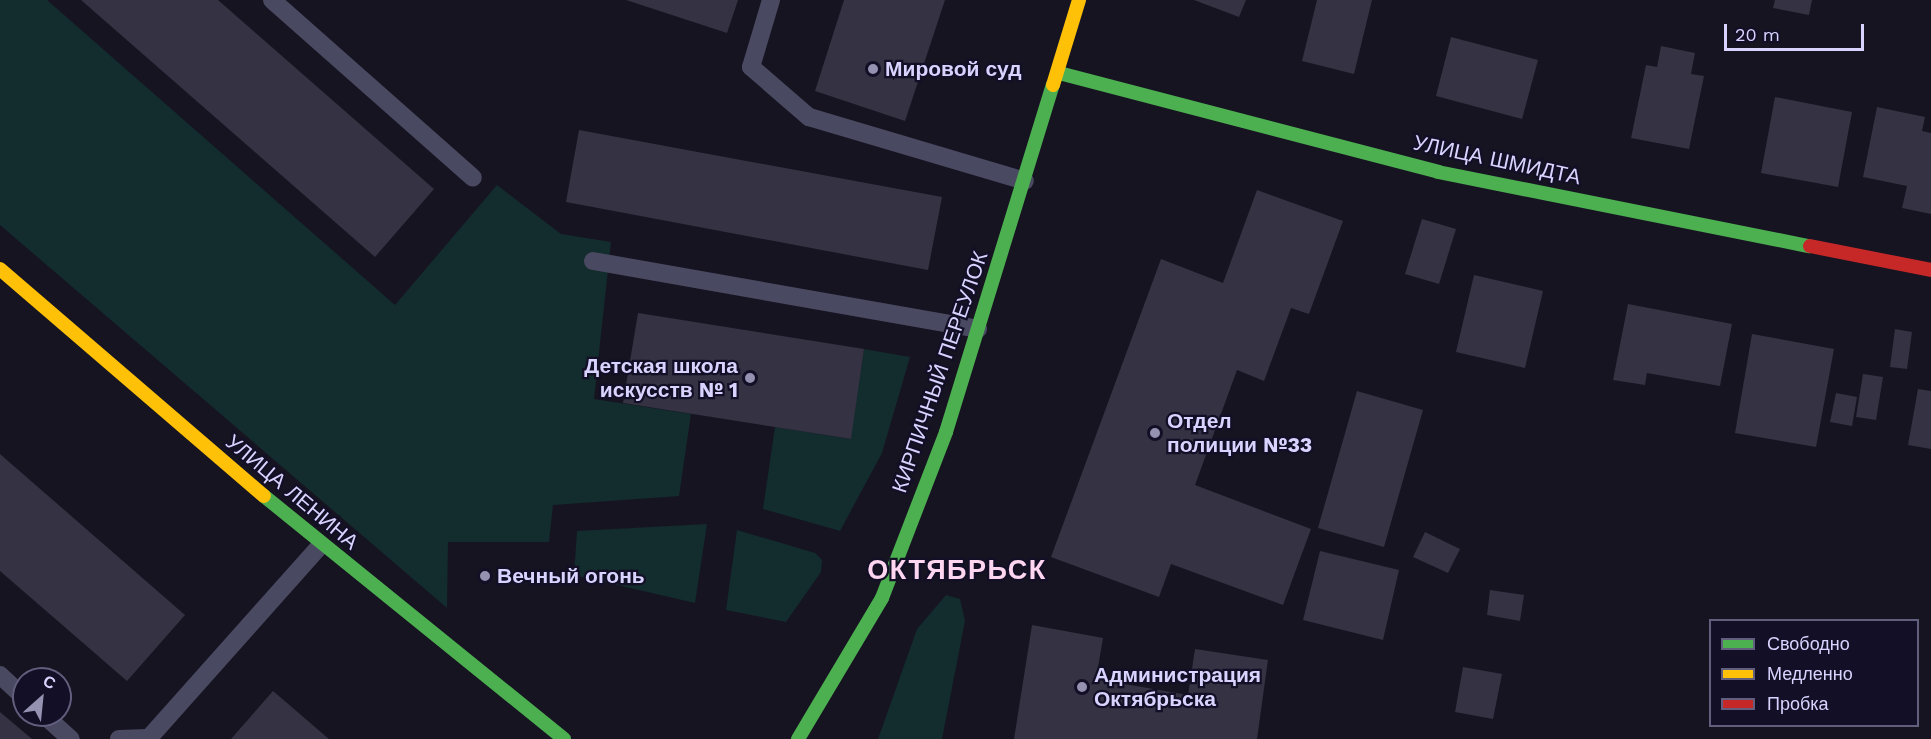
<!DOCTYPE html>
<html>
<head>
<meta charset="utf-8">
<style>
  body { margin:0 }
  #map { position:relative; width:1931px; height:739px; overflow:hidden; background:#161421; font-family:"Work Sans",sans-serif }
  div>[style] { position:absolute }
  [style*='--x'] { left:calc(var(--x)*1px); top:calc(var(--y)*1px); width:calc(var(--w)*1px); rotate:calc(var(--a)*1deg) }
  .green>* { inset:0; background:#132c2d }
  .building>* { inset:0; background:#343243 }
  .lane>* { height:18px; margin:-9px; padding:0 9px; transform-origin:9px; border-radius:9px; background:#4a4962 }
  .fast>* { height:14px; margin:-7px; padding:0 7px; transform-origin:7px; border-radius:7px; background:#4caf50 }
  .slow>* { height:14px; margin:-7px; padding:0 7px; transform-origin:7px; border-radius:7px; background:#ffc107 }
  .jam>* { height:14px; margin:-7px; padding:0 7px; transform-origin:7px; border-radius:7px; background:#c62828 }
  .dots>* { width:16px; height:16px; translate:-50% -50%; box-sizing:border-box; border:3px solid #130f26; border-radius:50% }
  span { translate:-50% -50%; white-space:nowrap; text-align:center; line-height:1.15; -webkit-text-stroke:4.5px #130f26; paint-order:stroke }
  .poi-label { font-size:21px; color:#d9d4ff; font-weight:700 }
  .left { translate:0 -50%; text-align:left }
  .right { translate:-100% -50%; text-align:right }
  .street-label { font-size:21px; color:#d9d4ff }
  .district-label { font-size:27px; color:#ffd6f0; font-weight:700; letter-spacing:1.5px }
  .legend { position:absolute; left:1709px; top:619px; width:210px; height:108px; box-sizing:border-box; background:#130f26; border:2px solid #625e7d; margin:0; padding:8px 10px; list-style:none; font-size:18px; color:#d9d4ff }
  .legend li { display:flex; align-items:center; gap:12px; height:30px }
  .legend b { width:30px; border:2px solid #625e7d }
  .north { position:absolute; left:12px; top:667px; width:60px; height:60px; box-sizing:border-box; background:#130f26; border:2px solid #625e7d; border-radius:50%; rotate:27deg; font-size:16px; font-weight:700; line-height:24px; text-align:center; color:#d9d4ff }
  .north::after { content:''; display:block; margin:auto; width:21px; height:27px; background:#9591b1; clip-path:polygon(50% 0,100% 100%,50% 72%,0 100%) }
  .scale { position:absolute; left:1724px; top:24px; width:140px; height:27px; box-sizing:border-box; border:3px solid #d9d4ff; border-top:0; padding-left:8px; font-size:18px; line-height:21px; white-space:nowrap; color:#d9d4ff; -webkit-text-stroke:4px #130f26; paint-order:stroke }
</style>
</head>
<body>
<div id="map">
  <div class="green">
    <i style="clip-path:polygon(0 0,47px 0,395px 305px,497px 185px,561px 234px,611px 242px,594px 399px,691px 414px,679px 496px,553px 505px,549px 542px,448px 542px,447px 608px,0 225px)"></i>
    <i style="clip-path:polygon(864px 349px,910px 357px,882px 453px,840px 531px,763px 509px,775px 427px,850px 439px)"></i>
    <i style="clip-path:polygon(707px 524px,695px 603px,574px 575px,577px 531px)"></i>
    <i style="clip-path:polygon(737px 530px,815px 553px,822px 560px,821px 572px,786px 622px,726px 610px)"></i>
    <i style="clip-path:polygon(946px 595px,960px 599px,965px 621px,942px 739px,878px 739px,917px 629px)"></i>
  </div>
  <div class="building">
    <i style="clip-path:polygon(81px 0,218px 0,434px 189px,375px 257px)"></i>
    <i style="clip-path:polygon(626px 0,738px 0,727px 33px)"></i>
    <i style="clip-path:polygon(844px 0,945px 0,905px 121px,815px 91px)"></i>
    <i style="clip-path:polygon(1194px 0,1246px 0,1239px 17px)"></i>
    <i style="clip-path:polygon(1317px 0,1372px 0,1354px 74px,1302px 61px)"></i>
    <i style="clip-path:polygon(1775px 0,1812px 0,1809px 15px,1773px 8px)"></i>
    <i style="clip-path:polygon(1451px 37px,1538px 60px,1522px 119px,1436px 96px)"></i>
    <i style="clip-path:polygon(1661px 46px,1695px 53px,1691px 74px,1704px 76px,1689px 149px,1631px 138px,1646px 65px,1657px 67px)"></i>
    <i style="clip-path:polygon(1775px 97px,1852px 112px,1838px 187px,1761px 173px)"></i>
    <i style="clip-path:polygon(1877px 107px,1925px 117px,1922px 131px,1931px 133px,1931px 214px,1902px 208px,1907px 186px,1863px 177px)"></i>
    <i style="clip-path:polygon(579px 130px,942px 197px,928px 270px,566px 202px)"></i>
    <i style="clip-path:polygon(1257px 190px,1343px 221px,1309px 314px,1291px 308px,1264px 381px,1237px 370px,1195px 485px,1311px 529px,1283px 605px,1171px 564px,1159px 597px,1051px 557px,1161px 259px,1223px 283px)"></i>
    <i style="clip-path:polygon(1422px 219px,1456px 229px,1439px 284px,1405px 274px)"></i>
    <i style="clip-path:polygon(1474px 275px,1543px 291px,1525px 368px,1456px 352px)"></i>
    <i style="clip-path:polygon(1628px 304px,1732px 324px,1720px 386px,1647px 373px,1645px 385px,1613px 380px)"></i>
    <i style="clip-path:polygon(638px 313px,864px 349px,851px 439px,623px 403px)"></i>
    <i style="clip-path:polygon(1895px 329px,1912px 332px,1907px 369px,1890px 367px)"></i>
    <i style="clip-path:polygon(1752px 334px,1834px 349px,1816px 447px,1735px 433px)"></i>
    <i style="clip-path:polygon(1863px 374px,1883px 377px,1876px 420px,1856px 417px)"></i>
    <i style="clip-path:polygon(1918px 389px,1931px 391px,1931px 449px,1908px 445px)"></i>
    <i style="clip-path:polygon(1357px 391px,1423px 410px,1384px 547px,1318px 528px)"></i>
    <i style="clip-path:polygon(1836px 393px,1857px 397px,1852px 426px,1830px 422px)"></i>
    <i style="clip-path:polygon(0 454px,185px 615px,127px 681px,0 571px)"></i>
    <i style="clip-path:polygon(1425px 532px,1460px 549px,1448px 573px,1413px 557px)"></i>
    <i style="clip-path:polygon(1320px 551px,1399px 570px,1383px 640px,1303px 620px)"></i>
    <i style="clip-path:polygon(1490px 590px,1524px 595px,1520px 621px,1487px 615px)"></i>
    <i style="clip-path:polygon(1032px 625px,1103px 638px,1096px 679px,1188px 695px,1195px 649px,1268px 660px,1257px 739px,1014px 739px)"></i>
    <i style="clip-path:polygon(1463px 667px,1502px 674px,1493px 719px,1455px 712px)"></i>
    <i style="clip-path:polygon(273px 691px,329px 739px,231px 739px)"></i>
    <i style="clip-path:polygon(0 712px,32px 739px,0 739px)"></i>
  </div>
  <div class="lane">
    <i style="--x:272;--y:0;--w:268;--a:41.5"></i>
    <i style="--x:771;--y:0;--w:70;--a:106.6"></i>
    <i style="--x:751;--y:67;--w:77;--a:40.8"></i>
    <i style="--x:809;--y:117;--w:225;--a:16.5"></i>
    <i style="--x:593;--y:261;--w:391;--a:10"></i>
    <i style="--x:0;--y:675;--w:33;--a:43"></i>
    <i style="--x:44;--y:715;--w:36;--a:42"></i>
    <i style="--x:119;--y:739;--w:28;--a:-2"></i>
    <i style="--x:148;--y:739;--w:260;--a:-48.3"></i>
  </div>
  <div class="fast">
    <i style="--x:1059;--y:73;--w:392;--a:14.6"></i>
    <i style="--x:1438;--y:172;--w:379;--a:11.3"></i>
    <i style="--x:264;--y:496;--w:386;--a:39"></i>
    <i style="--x:798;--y:739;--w:164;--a:-59.2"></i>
    <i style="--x:882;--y:598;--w:178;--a:-68.9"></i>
    <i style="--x:946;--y:432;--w:363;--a:-72.9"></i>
  </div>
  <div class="slow">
    <i style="--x:1053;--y:85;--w:89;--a:-73"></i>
    <i style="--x:0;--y:269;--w:348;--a:40.7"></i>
  </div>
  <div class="jam">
    <i style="--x:1810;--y:246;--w:123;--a:11.2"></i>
  </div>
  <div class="dots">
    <i style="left:873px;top:69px;background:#9591b1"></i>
    <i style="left:750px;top:378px;background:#9591b1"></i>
    <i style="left:1155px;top:433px;background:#9591b1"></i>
    <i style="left:485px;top:576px;background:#9591b1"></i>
    <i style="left:1082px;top:687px;background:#9591b1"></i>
  </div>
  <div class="poi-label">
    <span class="left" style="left:885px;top:69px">Мировой суд</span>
    <span class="right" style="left:738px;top:378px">Детская школа<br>искусств № 1</span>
    <span class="left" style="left:1167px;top:433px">Отдел<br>полиции №33</span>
    <span class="left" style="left:497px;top:576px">Вечный огонь</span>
    <span class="left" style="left:1094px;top:687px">Администрация<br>Октябрьска</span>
  </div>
  <div class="street-label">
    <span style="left:1497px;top:160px;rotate:12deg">УЛИЦА ШМИДТА</span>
    <span style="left:940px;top:372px;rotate:-71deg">КИРПИЧНЫЙ ПЕРЕУЛОК</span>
    <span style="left:292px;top:492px;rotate:40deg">УЛИЦА ЛЕНИНА</span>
  </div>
  <div class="district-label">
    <span style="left:957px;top:571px">ОКТЯБРЬСК</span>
  </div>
  <ul class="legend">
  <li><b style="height:8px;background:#4caf50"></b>Свободно</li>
  <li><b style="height:8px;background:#ffc107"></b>Медленно</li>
  <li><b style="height:8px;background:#c62828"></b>Пробка</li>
  </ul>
  <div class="north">С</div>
  <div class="scale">20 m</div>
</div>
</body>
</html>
